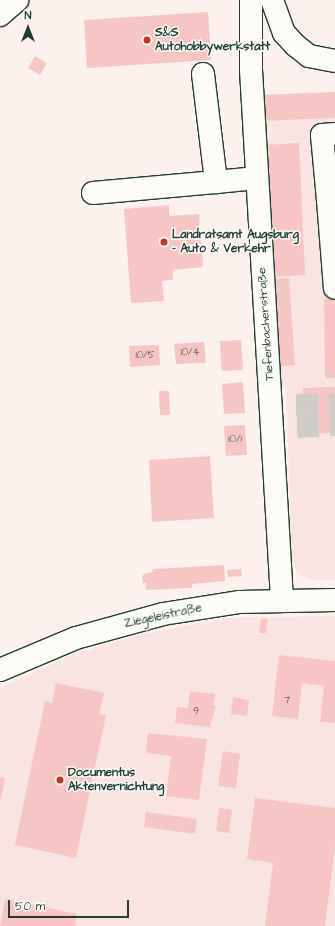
<!DOCTYPE html>
<html>
<head>
<meta charset="utf-8">
<style>
  body { margin:0 }
  #map { position:relative; width:335px; height:926px; overflow:hidden; background:#fcf1ed; font-family:"Architects Daughter",sans-serif }
  div>[style] { position:absolute }
  [style*='--x'] { left:calc(var(--x)*1px); top:calc(var(--y)*1px); width:calc(var(--w)*1px); rotate:calc(var(--a)*1deg) }
  .built>* { inset:0; background:#fae4e1 }
  .building>* { inset:0; background:#f7c6c4 }
  .minor-tunnel>* { height:22px; margin-top:-11px; transform-origin:0; background:repeating-linear-gradient(90deg,#d0cdc8 0 22px,transparent 0 33px) }
  .roads { filter:drop-shadow(1px 0 #1f3d34) drop-shadow(-1px 0 #1f3d34) drop-shadow(0 1px #1f3d34) drop-shadow(0 -1px #1f3d34) }
  .minor>* { height:22px; margin:-11px; padding:0 11px; transform-origin:11px; border-radius:11px; background:#fdfcf7 }
  .highway>* { height:22px; margin:-11px; padding:0 11px; transform-origin:11px; border-radius:11px; background:#fdfcf7 }
  .dots>* { width:11px; height:11px; translate:-50% -50%; box-sizing:border-box; border:2px solid #fdfcf7; border-radius:50% }
  span { translate:-50% -50%; white-space:nowrap; text-align:center; line-height:1.15; -webkit-text-stroke:3px #fdfcf7; paint-order:stroke }
  .number-label { font-size:10px; color:#555f58 }
  .number-label span { -webkit-text-stroke-width:0 }
  .poi-label { font-size:12px; color:#1f3d34; font-weight:700 }
  .left { translate:0 -50%; text-align:left }
  .street-label { font-size:12px; color:#1f3d34 }
  .north { position:absolute; left:8px; top:8px; width:40px; height:40px; -webkit-text-stroke:3px #fdfcf7; paint-order:stroke; rotate:0deg; font-size:11px; font-weight:700; line-height:16px; text-align:center; color:#1f3d34 }
  .north::after { content:''; display:block; margin:auto; width:14px; height:18px; background:#1f3d34; clip-path:polygon(50% 0,100% 100%,50% 72%,0 100%) }
  .scale { position:absolute; left:8px; top:900px; width:121px; height:18px; box-sizing:border-box; border:2px solid #1f3d34; border-top:0; padding-left:5px; font-size:12px; line-height:14px; white-space:nowrap; color:#1f3d34; -webkit-text-stroke:3px #fdfcf7; paint-order:stroke }
</style>
</head>
<body>
<div id="map">
  <div class="built">
    <i style="clip-path:polygon(335px 92px,335px 580px,312px 580px,298px 574px,292px 562px,286px 387px,274px 387px,259px 95px)"></i>
    <i style="clip-path:polygon(335px 616px,335px 926px,0 926px,0 688px,72px 655px,137px 635px,227px 618px)"></i>
  </div>
  <div class="building">
    <i style="clip-path:polygon(208px 12px,211px 60px,87px 68px,84px 20px)"></i>
    <i style="clip-path:polygon(35px 56px,47px 63px,40px 75px,28px 68px)"></i>
    <i style="clip-path:polygon(335px 92px,335px 118px,260px 121px,259px 95px)"></i>
    <i style="clip-path:polygon(299px 143px,305px 275px,268px 277px,262px 145px)"></i>
    <i style="clip-path:polygon(169px 205px,169px 216px,199px 214px,203px 267px,173px 270px,173px 280px,162px 281px,164px 301px,131px 303px,124px 209px)"></i>
    <i style="clip-path:polygon(289px 278px,295px 365px,275px 367px,269px 280px)"></i>
    <i style="clip-path:polygon(324px 299px,335px 299px,335px 378px,325px 378px)"></i>
    <i style="clip-path:polygon(241px 340px,243px 370px,222px 371px,220px 341px)"></i>
    <i style="clip-path:polygon(204px 342px,206px 363px,176px 364px,174px 344px)"></i>
    <i style="clip-path:polygon(159px 345px,160px 365px,130px 367px,129px 346px)"></i>
    <i style="clip-path:polygon(243px 382px,245px 413px,224px 414px,222px 384px)"></i>
    <i style="clip-path:polygon(335px 387px,335px 433px,305px 434px,303px 388px)"></i>
    <i style="clip-path:polygon(159px 391px,169px 391px,170px 415px,160px 415px)"></i>
    <i style="clip-path:polygon(245px 425px,247px 455px,226px 456px,224px 426px)"></i>
    <i style="clip-path:polygon(210px 456px,214px 518px,152px 522px,149px 460px)"></i>
    <i style="clip-path:polygon(224px 565px,225px 581px,192px 584px,192px 588px,146px 590px,146px 583px,143px 583px,142px 576px,146px 573px,153px 572px,152px 569px)"></i>
    <i style="clip-path:polygon(241px 569px,242px 576px,228px 577px,227px 570px)"></i>
    <i style="clip-path:polygon(261px 619px,268px 619px,266px 633px,259px 633px)"></i>
    <i style="clip-path:polygon(279px 655px,335px 661px,335px 723px,320px 722px,324px 686px,302px 683px,298px 719px,272px 716px)"></i>
    <i style="clip-path:polygon(56px 683px,104px 693px,99px 714px,106px 715px,76px 858px,15px 845px,45px 701px,52px 703px)"></i>
    <i style="clip-path:polygon(190px 691px,215px 694px,213px 705px,216px 705px,210px 727px,175px 723px,177px 707px,188px 708px)"></i>
    <i style="clip-path:polygon(233px 697px,249px 700px,247px 716px,231px 714px)"></i>
    <i style="clip-path:polygon(148px 733px,207px 739px,199px 800px,166px 796px,171px 756px,146px 753px)"></i>
    <i style="clip-path:polygon(223px 751px,240px 754px,236px 788px,218px 786px)"></i>
    <i style="clip-path:polygon(0 777px,5px 778px,1px 799px,0 799px)"></i>
    <i style="clip-path:polygon(255px 798px,335px 808px,335px 846px,325px 926px,265px 926px,273px 863px,247px 859px)"></i>
    <i style="clip-path:polygon(219px 808px,232px 810px,229px 833px,216px 831px)"></i>
    <i style="clip-path:polygon(146px 812px,197px 819px,195px 834px,144px 827px)"></i>
    <i style="clip-path:polygon(5px 899px,77px 914px,75px 926px,0 926px)"></i>
  </div>
  <div class="minor-tunnel">
    <i style="--x:296;--y:405;--w:39;--a:-1"></i>
    <i style="--x:297;--y:427;--w:38;--a:-3"></i>
  </div>
  <div class="roads">
    <div class="minor">
      <i style="--x:251;--y:0;--w:70;--a:90"></i>
      <i style="--x:251;--y:70;--w:531;--a:86.65"></i>
      <i style="--x:272;--y:0;--w:35;--a:70"></i>
      <i style="--x:284;--y:33;--w:16;--a:47"></i>
      <i style="--x:295;--y:45;--w:18;--a:38"></i>
      <i style="--x:309;--y:56;--w:26;--a:11"></i>
      <i style="--x:203;--y:74;--w:109;--a:83.1"></i>
      <i style="--x:216;--y:182;--w:41;--a:-5.6"></i>
      <i style="--x:93;--y:193;--w:123;--a:-5.1"></i>
      <i style="--x:328;--y:200;--w:65;--a:-95.3"></i>
      <i style="--x:322;--y:135;--w:13;--a:-4"></i>
      <i style="--x:335;--y:200;--w:7;--a:180"></i>
      <i style="--x:328;--y:200;--w:88;--a:85.5"></i>
      <i style="--x:0;--y:670;--w:82;--a:-22.8"></i>
      <i style="--x:76;--y:638;--w:90;--a:-15.4"></i>
      <i style="--x:163;--y:614;--w:78;--a:-8.9"></i>
      <i style="--x:240;--y:602;--w:95;--a:-1.2"></i>
    </div>
    <div class="highway">
      <i style="--x:0;--y:15;--w:23;--a:-41"></i>
    </div>
  </div>
  <div class="dots">
    <i style="left:147px;top:40px;background:#c8321e"></i>
    <i style="left:164px;top:242px;background:#c8321e"></i>
    <i style="left:60px;top:780px;background:#c8321e"></i>
  </div>
  <div class="number-label">
    <span style="left:190px;top:353px">10/4</span>
    <span style="left:145px;top:356px">10/5</span>
    <span style="left:235px;top:440px">10/1</span>
    <span style="left:287px;top:701px">7</span>
    <span style="left:196px;top:712px">9</span>
  </div>
  <div class="poi-label">
    <span class="left" style="left:155px;top:40px">S&amp;S<br>Autohobbywerkstatt</span>
    <span class="left" style="left:172px;top:242px">Landratsamt Augsburg<br>- Auto &amp; Verkehr</span>
    <span class="left" style="left:68px;top:780px">Documentus<br>Aktenvernichtung</span>
  </div>
  <div class="street-label">
    <span style="left:266px;top:324px;rotate:-94deg">Tiefenbacherstraße</span>
    <span style="left:163px;top:616px;rotate:-12deg">Ziegeleistraße</span>
  </div>
  <div class="north">N</div>
  <div class="scale">50 m</div>
</div>
</body>
</html>
